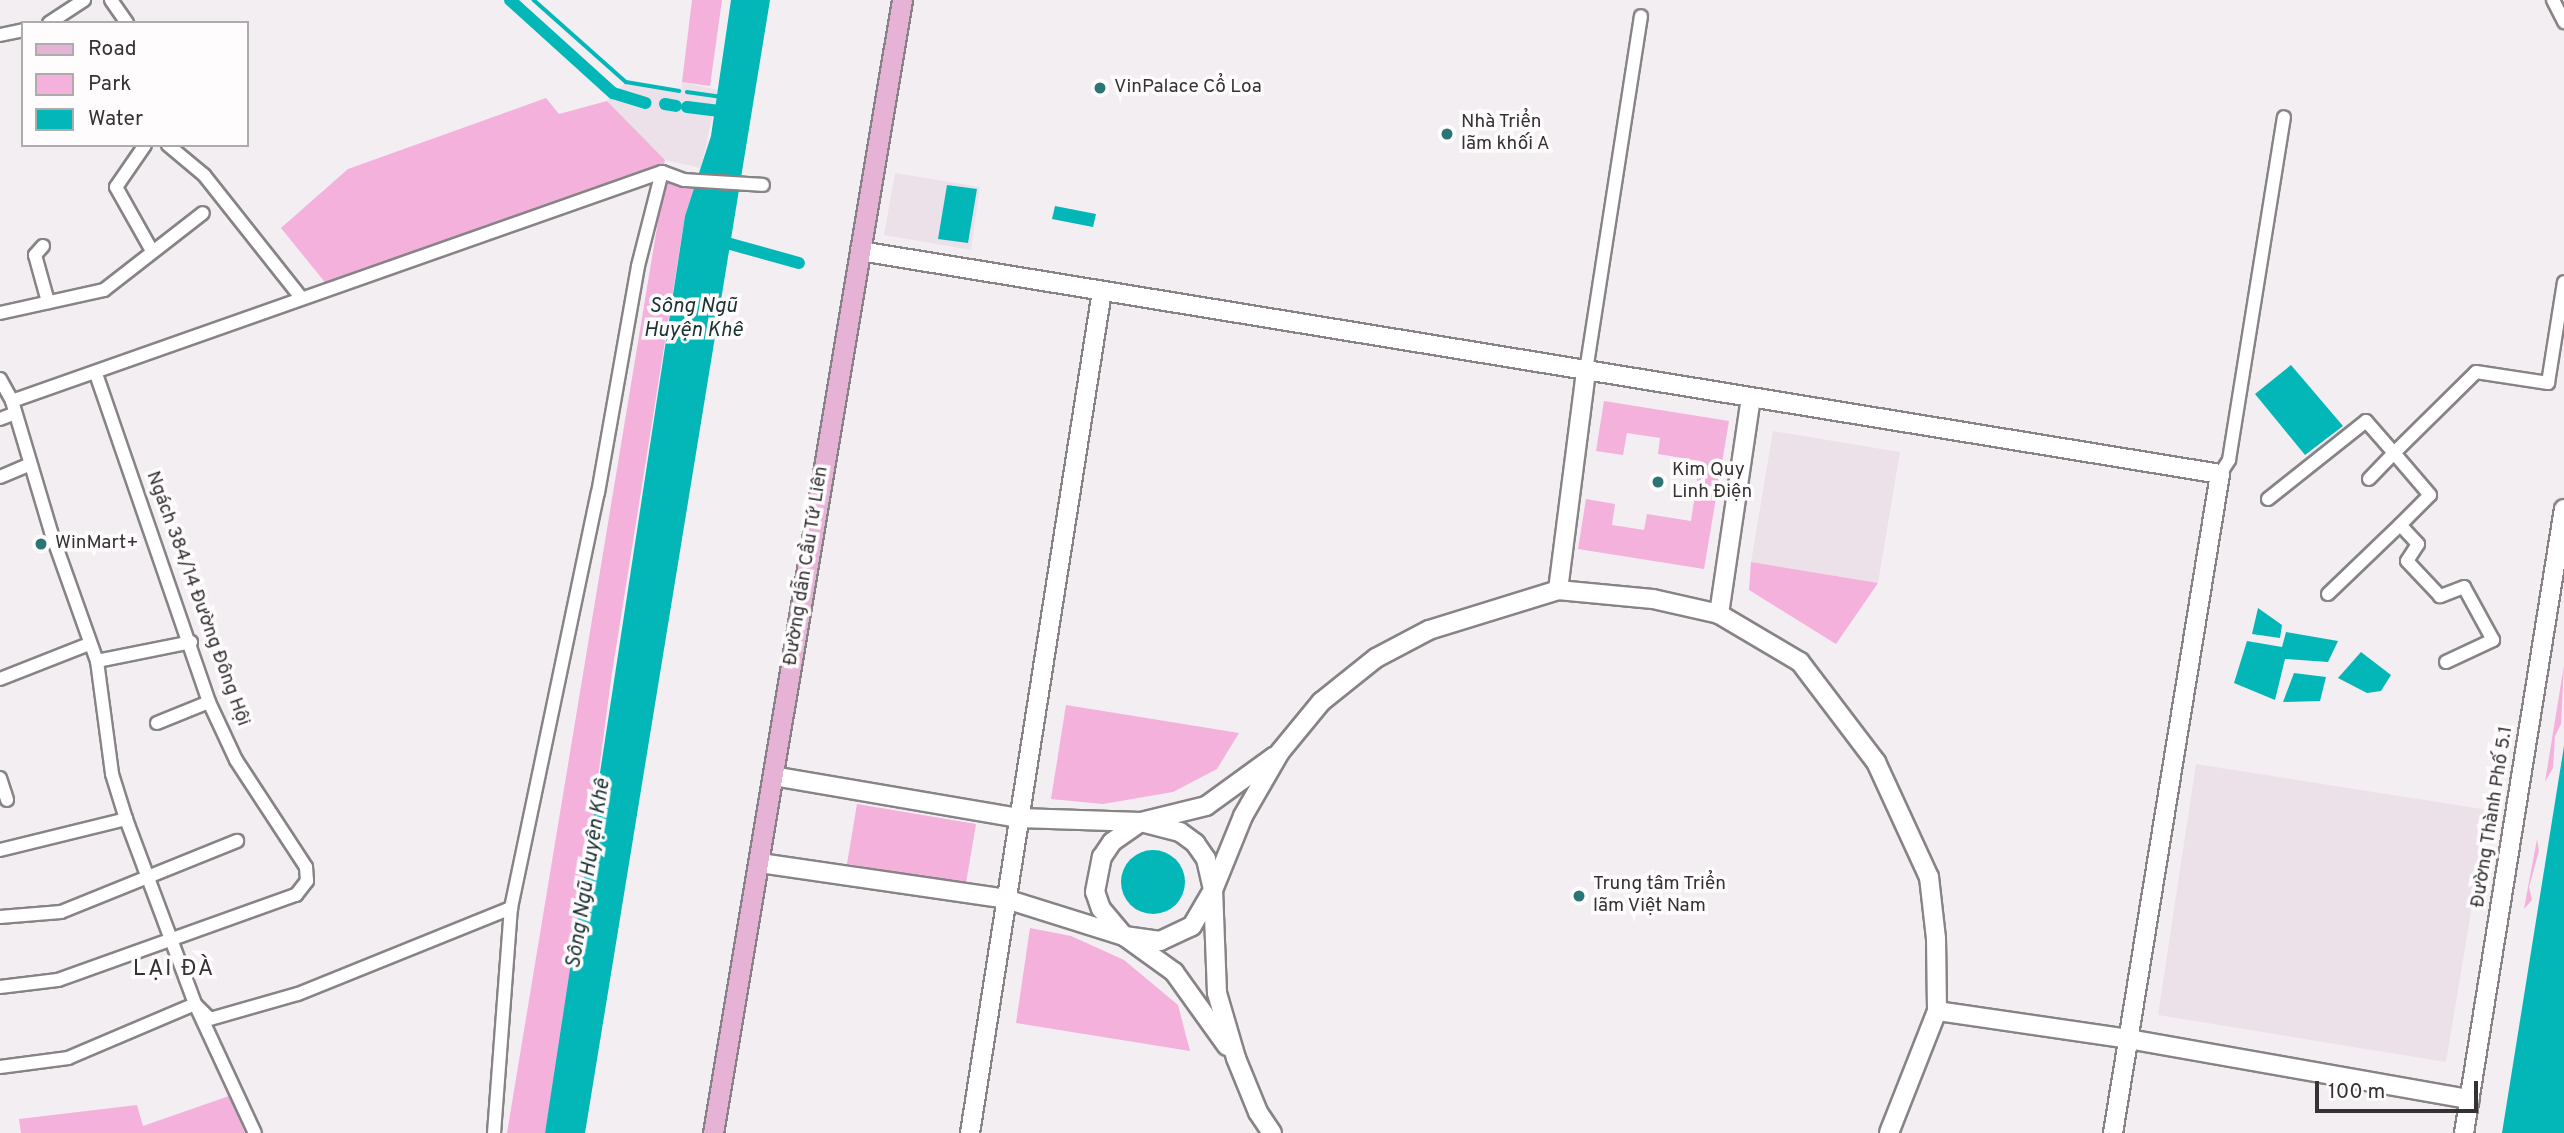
<!DOCTYPE html>
<html>
<head>
<meta charset="utf-8">
<style>
  body { margin:0 }
  #map { position:relative; width:2564px; height:1133px; overflow:hidden; background:#f3eef1; font-family:Overpass,sans-serif }
  div>[style] { position:absolute }
  [style*='--x'] { left:calc(var(--x)*1px); top:calc(var(--y)*1px); width:calc(var(--w)*1px); rotate:calc(var(--a)*1deg) }
  .built>* { inset:0; background:#ede1e9 }
  .green>* { inset:0; background:#f3b1dc }
  .water>* { inset:0; background:#03b7b9 }
  .round { border-radius:50% }
  .stream>* { height:3.5px; margin:-1.75px; padding:0 1.75px; transform-origin:1.75px; border-radius:1.75px; background:#03b7b9 }
  .canal>* { height:12px; margin:-6px; padding:0 6px; transform-origin:6px; border-radius:6px; background:#03b7b9 }
  .roads { filter:drop-shadow(2px 0 #878386) drop-shadow(-2px 0 #878386) drop-shadow(0 2px #878386) drop-shadow(0 -2px #878386) }
  .street>* { height:12px; margin:-6px; padding:0 6px; transform-origin:6px; border-radius:6px; background:#fff }
  .secondary>* { height:18px; margin:-9px; padding:0 9px; transform-origin:9px; border-radius:9px; background:#fff }
  .primary>* { height:19px; margin:-9.5px; padding:0 9.5px; transform-origin:9.5px; border-radius:9.5px; background:#e6b2d5 }
  .dots>* { width:19px; height:19px; translate:-50% -50%; box-sizing:border-box; border:4px solid #fffcfe; border-radius:50% }
  span { translate:-50% -50%; white-space:nowrap; text-align:center; line-height:1.15; -webkit-text-stroke:7px #fffcfe; paint-order:stroke }
  .poi-label { font-size:19px; color:#343233 }
  .left { translate:0 -50%; text-align:left }
  .street-label { font-size:19px; color:#343233 }
  .water-label { font-size:21px; color:#1b3333; font-style:italic }
  .quarter-label { font-size:23px; color:#343233; letter-spacing:2px }
  .legend { position:absolute; left:21px; top:21px; width:228px; height:126px; box-sizing:border-box; background:#fffcfe; border:2px solid #aeabad; margin:0; padding:9px 12px; list-style:none; font-size:21px; color:#343233 }
  .legend li { display:flex; align-items:center; gap:14px; height:35px }
  .legend b { width:35px; border:2px solid #aeabad }
  .scale { position:absolute; left:2315px; top:1081px; width:163px; height:32px; box-sizing:border-box; border:4px solid #343233; border-top:0; padding-left:9px; font-size:21px; line-height:24px; white-space:nowrap; color:#343233; -webkit-text-stroke:5px #fffcfe; paint-order:stroke }
</style>
</head>
<body>
<div id="map">
  <div class="built">
    <i style="clip-path:polygon(626px 82px,681px 91px,682px 82px,718px 90px,701px 168px,665px 160px,607px 101px)"></i>
    <i style="clip-path:polygon(895px 173px,980px 187px,971px 250px,884px 235px)"></i>
    <i style="clip-path:polygon(1773px 431px,1900px 452px,1878px 583px,1751px 562px)"></i>
    <i style="clip-path:polygon(2196px 764px,2488px 810px,2446px 1062px,2158px 1015px)"></i>
  </div>
  <div class="green">
    <i style="clip-path:polygon(692px 0,722px 0,710px 86px,682px 82px)"></i>
    <i style="clip-path:polygon(546px 98px,559px 114px,607px 101px,665px 160px,662px 172px,328px 286px,281px 228px,348px 169px)"></i>
    <i style="clip-path:polygon(665px 179px,694px 188px,685px 216px,612px 673px,569px 994px,545px 1133px,507px 1133px)"></i>
    <i style="clip-path:polygon(1604px 401px,1729px 421px,1704px 569px,1578px 549px,1586px 499px,1615px 504px,1612px 525px,1644px 530px,1647px 514px,1691px 521px,1700px 461px,1658px 454px,1660px 438px,1627px 433px,1623px 455px,1596px 451px)"></i>
    <i style="clip-path:polygon(1751px 562px,1878px 583px,1836px 644px,1749px 590px)"></i>
    <i style="clip-path:polygon(2564px 665px,2561px 724px,2555px 736px,2553px 768px,2545px 782px)"></i>
    <i style="clip-path:polygon(1066px 705px,1239px 733px,1217px 769px,1173px 792px,1103px 804px,1051px 799px)"></i>
    <i style="clip-path:polygon(857px 804px,976px 824px,966px 883px,847px 864px)"></i>
    <i style="clip-path:polygon(2537px 839px,2539px 851px,2529px 887px,2532px 900px,2524px 909px)"></i>
    <i style="clip-path:polygon(1030px 928px,1071px 936px,1124px 960px,1178px 1005px,1190px 1051px,1016px 1023px)"></i>
    <i style="clip-path:polygon(229px 1096px,245px 1133px,21px 1133px,19px 1119px,137px 1105px,143px 1126px)"></i>
  </div>
  <div class="water">
    <i style="clip-path:polygon(731px 0,770px 0,585px 1133px,545px 1133px,685px 216px,711px 136px)"></i>
    <i style="clip-path:polygon(947px 185px,977px 189px,968px 243px,938px 239px)"></i>
    <i style="clip-path:polygon(1055px 206px,1096px 214px,1093px 227px,1052px 219px)"></i>
    <i style="clip-path:polygon(2291px 365px,2343px 426px,2305px 455px,2255px 394px)"></i>
    <i style="clip-path:polygon(2258px 608px,2282px 625px,2280px 638px,2252px 634px)"></i>
    <i style="clip-path:polygon(2286px 632px,2338px 641px,2328px 662px,2285px 659px,2275px 700px,2234px 683px,2247px 641px,2282px 647px)"></i>
    <i style="clip-path:polygon(2361px 652px,2391px 675px,2381px 691px,2367px 693px,2338px 678px)"></i>
    <i style="clip-path:polygon(2294px 673px,2326px 677px,2320px 701px,2283px 702px)"></i>
    <i style="clip-path:polygon(2564px 746px,2564px 1133px,2502px 1133px)"></i>
    <i class="round" style="left:1121px;top:850px;width:64px;height:64px"></i>
  </div>
  <div class="stream">
    <i style="--x:534;--y:0;--w:123;--a:41.7"></i>
    <i style="--x:626;--y:82;--w:54;--a:9.6"></i>
    <i style="--x:687;--y:92;--w:35;--a:8"></i>
  </div>
  <div class="canal">
    <i style="--x:510;--y:0;--w:139;--a:42.1"></i>
    <i style="--x:613;--y:93;--w:34;--a:17"></i>
    <i style="--x:665;--y:104;--w:11;--a:10"></i>
    <i style="--x:687;--y:107;--w:41;--a:7"></i>
    <i style="--x:716;--y:240;--w:86;--a:15.5"></i>
  </div>
  <div class="roads">
    <div class="street">
      <i style="--x:111;--y:0;--w:28;--a:55"></i>
      <i style="--x:2553;--y:0;--w:25;--a:63"></i>
      <i style="--x:49;--y:23;--w:42;--a:-33.3"></i>
      <i style="--x:0;--y:35;--w:24;--a:-12"></i>
      <i style="--x:145;--y:145;--w:51;--a:124.6"></i>
      <i style="--x:116;--y:187;--w:73;--a:60.6"></i>
      <i style="--x:168;--y:145;--w:47;--a:39.8"></i>
      <i style="--x:204;--y:175;--w:154;--a:51.6"></i>
      <i style="--x:43;--y:246;--w:12;--a:132"></i>
      <i style="--x:35;--y:255;--w:49;--a:74.5"></i>
      <i style="--x:0;--y:313;--w:107;--a:-12.5"></i>
      <i style="--x:104;--y:290;--w:125;--a:-37.9"></i>
      <i style="--x:1586;--y:371;--w:359;--a:-81.2"></i>
      <i style="--x:0;--y:379;--w:25;--a:61"></i>
      <i style="--x:12;--y:401;--w:137;--a:73.4"></i>
      <i style="--x:51;--y:532;--w:137;--a:70.4"></i>
      <i style="--x:97;--y:661;--w:114;--a:82.4"></i>
      <i style="--x:112;--y:774;--w:47;--a:72.7"></i>
      <i style="--x:126;--y:819;--w:197;--a:69.5"></i>
      <i style="--x:195;--y:1004;--w:142;--a:65.1"></i>
      <i style="--x:12;--y:401;--w:689;--a:-19.41"></i>
      <i style="--x:662;--y:172;--w:23;--a:20"></i>
      <i style="--x:684;--y:180;--w:79;--a:3.6"></i>
      <i style="--x:0;--y:419;--w:14;--a:-21"></i>
      <i style="--x:2220;--y:474;--w:17;--a:-57"></i>
      <i style="--x:2229;--y:460;--w:347;--a:-80.9"></i>
      <i style="--x:0;--y:477;--w:33;--a:-23"></i>
      <i style="--x:2268;--y:499;--w:125;--a:-38.5"></i>
      <i style="--x:2366;--y:421;--w:43;--a:48.8"></i>
      <i style="--x:2394;--y:453;--w:36;--a:134"></i>
      <i style="--x:2328;--y:594;--w:100;--a:-43.8"></i>
      <i style="--x:97;--y:661;--w:96;--a:-11.4"></i>
      <i style="--x:2446;--y:662;--w:52;--a:-25.1"></i>
      <i style="--x:2493;--y:640;--w:60;--a:-118.7"></i>
      <i style="--x:2464;--y:587;--w:26;--a:159"></i>
      <i style="--x:2440;--y:596;--w:48;--a:-133.3"></i>
      <i style="--x:2407;--y:561;--w:20;--a:-57"></i>
      <i style="--x:2418;--y:544;--w:26;--a:-133"></i>
      <i style="--x:2400;--y:525;--w:42;--a:-45"></i>
      <i style="--x:2430;--y:495;--w:55;--a:-130.6"></i>
      <i style="--x:2394;--y:453;--w:115;--a:-44.6"></i>
      <i style="--x:2476;--y:372;--w:73;--a:8.7"></i>
      <i style="--x:2548;--y:383;--w:102;--a:-81"></i>
      <i style="--x:0;--y:679;--w:96;--a:-21.5"></i>
      <i style="--x:157;--y:723;--w:56;--a:-22"></i>
      <i style="--x:0;--y:778;--w:23;--a:72"></i>
      <i style="--x:0;--y:850;--w:130;--a:-13.8"></i>
      <i style="--x:0;--y:917;--w:61;--a:-4.7"></i>
      <i style="--x:61;--y:912;--w:190;--a:-22"></i>
      <i style="--x:0;--y:987;--w:58;--a:-6.9"></i>
      <i style="--x:58;--y:980;--w:253;--a:-19.7"></i>
      <i style="--x:296;--y:895;--w:18;--a:-52"></i>
      <i style="--x:307;--y:881;--w:14;--a:-94"></i>
      <i style="--x:306;--y:867;--w:128;--a:-123.2"></i>
      <i style="--x:236;--y:760;--w:64;--a:-115"></i>
      <i style="--x:209;--y:702;--w:348;--a:-109"></i>
      <i style="--x:0;--y:1067;--w:69;--a:-7.5"></i>
      <i style="--x:68;--y:1058;--w:138;--a:-23"></i>
      <i style="--x:195;--y:1004;--w:21;--a:45"></i>
      <i style="--x:210;--y:1019;--w:91;--a:-15.9"></i>
      <i style="--x:298;--y:994;--w:230;--a:-22"></i>
      <i style="--x:494;--y:1133;--w:226;--a:-85.7"></i>
      <i style="--x:511;--y:908;--w:424;--a:-78.2"></i>
      <i style="--x:598;--y:493;--w:230;--a:-80"></i>
      <i style="--x:638;--y:266;--w:97;--a:-75.7"></i>
    </div>
    <div class="secondary">
      <i style="--x:860;--y:251;--w:1378;--a:9.31"></i>
      <i style="--x:2220;--y:474;--w:668;--a:99.22"></i>
      <i style="--x:1558;--y:590;--w:221;--a:-82.7"></i>
      <i style="--x:1719;--y:614;--w:218;--a:-81.6"></i>
      <i style="--x:773;--y:776;--w:250;--a:9.7"></i>
      <i style="--x:1019;--y:818;--w:122;--a:1.9"></i>
      <i style="--x:1141;--y:822;--w:67;--a:-13.8"></i>
      <i style="--x:1206;--y:806;--w:85;--a:-35.9"></i>
      <i style="--x:1141;--y:822;--w:40;--a:14.4"></i>
      <i style="--x:1180;--y:832;--w:19;--a:36"></i>
      <i style="--x:1195;--y:843;--w:19;--a:55"></i>
      <i style="--x:1206;--y:859;--w:32;--a:77"></i>
      <i style="--x:1213;--y:890;--w:42;--a:120.3"></i>
      <i style="--x:1192;--y:926;--w:35;--a:155"></i>
      <i style="--x:1160;--y:941;--w:36;--a:-172"></i>
      <i style="--x:1124;--y:936;--w:35;--a:-130"></i>
      <i style="--x:1101;--y:909;--w:18;--a:-109"></i>
      <i style="--x:1095;--y:892;--w:36;--a:-79"></i>
      <i style="--x:1102;--y:857;--w:18;--a:-56"></i>
      <i style="--x:1112;--y:842;--w:35;--a:-35"></i>
      <i style="--x:760;--y:863;--w:249;--a:8.3"></i>
      <i style="--x:1006;--y:899;--w:124;--a:17.4"></i>
      <i style="--x:1124;--y:936;--w:62;--a:35.8"></i>
      <i style="--x:1174;--y:972;--w:91;--a:54.4"></i>
      <i style="--x:1937;--y:1011;--w:193;--a:8.3"></i>
      <i style="--x:2128;--y:1039;--w:347;--a:10"></i>
      <i style="--x:970;--y:1133;--w:852;--a:-81.09"></i>
      <i style="--x:1272;--y:1133;--w:25;--a:-124"></i>
      <i style="--x:1258;--y:1112;--w:58;--a:-112.2"></i>
      <i style="--x:1236;--y:1058;--w:68;--a:-106.3"></i>
      <i style="--x:1217;--y:993;--w:103;--a:-92.2"></i>
      <i style="--x:1213;--y:890;--w:80;--a:-67.9"></i>
      <i style="--x:1243;--y:816;--w:74;--a:-60"></i>
      <i style="--x:1280;--y:752;--w:65;--a:-50.6"></i>
      <i style="--x:1321;--y:702;--w:70;--a:-38.7"></i>
      <i style="--x:1376;--y:658;--w:60;--a:-27.8"></i>
      <i style="--x:1429;--y:630;--w:135;--a:-17.2"></i>
      <i style="--x:1558;--y:590;--w:95;--a:5.4"></i>
      <i style="--x:1653;--y:599;--w:68;--a:12.8"></i>
      <i style="--x:1719;--y:614;--w:94;--a:30.7"></i>
      <i style="--x:1800;--y:662;--w:126;--a:52.8"></i>
      <i style="--x:1876;--y:762;--w:127;--a:65.3"></i>
      <i style="--x:1929;--y:877;--w:61;--a:83.5"></i>
      <i style="--x:1936;--y:938;--w:73;--a:89.2"></i>
      <i style="--x:1937;--y:1011;--w:131;--a:111.5"></i>
      <i style="--x:2464;--y:1133;--w:632;--a:-80.9"></i>
    </div>
    <div class="primary">
      <i style="--x:713;--y:1133;--w:1149;--a:-80.53"></i>
    </div>
  </div>
  <div class="dots">
    <i style="left:1100px;top:88px;background:#2b7576"></i>
    <i style="left:1447px;top:134px;background:#2b7576"></i>
    <i style="left:1658px;top:482px;background:#2b7576"></i>
    <i style="left:41px;top:544px;background:#2b7576"></i>
    <i style="left:1579px;top:896px;background:#2b7576"></i>
  </div>
  <div class="poi-label">
    <span class="left" style="left:1114px;top:88px">VinPalace Cổ Loa</span>
    <span class="left" style="left:1461px;top:134px">Nhà Triển<br>lãm khối A</span>
    <span class="left" style="left:1672px;top:482px">Kim Quy<br>Linh Điện</span>
    <span class="left" style="left:55px;top:544px">WinMart+</span>
    <span class="left" style="left:1593px;top:896px">Trung tâm Triển<br>lãm Việt Nam</span>
  </div>
  <div class="street-label">
    <span style="left:807px;top:566px;rotate:-81deg">Đường dẫn Cầu Tứ Liên</span>
    <span style="left:197px;top:599px;rotate:70deg">Ngách 384/14 Đường Đông Hội</span>
    <span style="left:2493px;top:817px;rotate:-81deg">Đường Thành Phố 5.1</span>
  </div>
  <div class="water-label">
    <span style="left:693px;top:319px">Sông Ngũ<br>Huyện Khê</span>
    <span style="left:589px;top:874px;rotate:-81deg">Sông Ngũ Huyện Khê</span>
  </div>
  <div class="quarter-label">
    <span style="left:174px;top:970px">LẠI ĐÀ</span>
  </div>
  <ul class="legend">
  <li><b style="height:9px;background:#e6b2d5"></b>Road</li>
  <li><b style="height:19px;background:#f3b1dc"></b>Park</li>
  <li><b style="height:19px;background:#03b7b9"></b>Water</li>
  </ul>
  <div class="scale">100 m</div>
</div>
</body>
</html>
